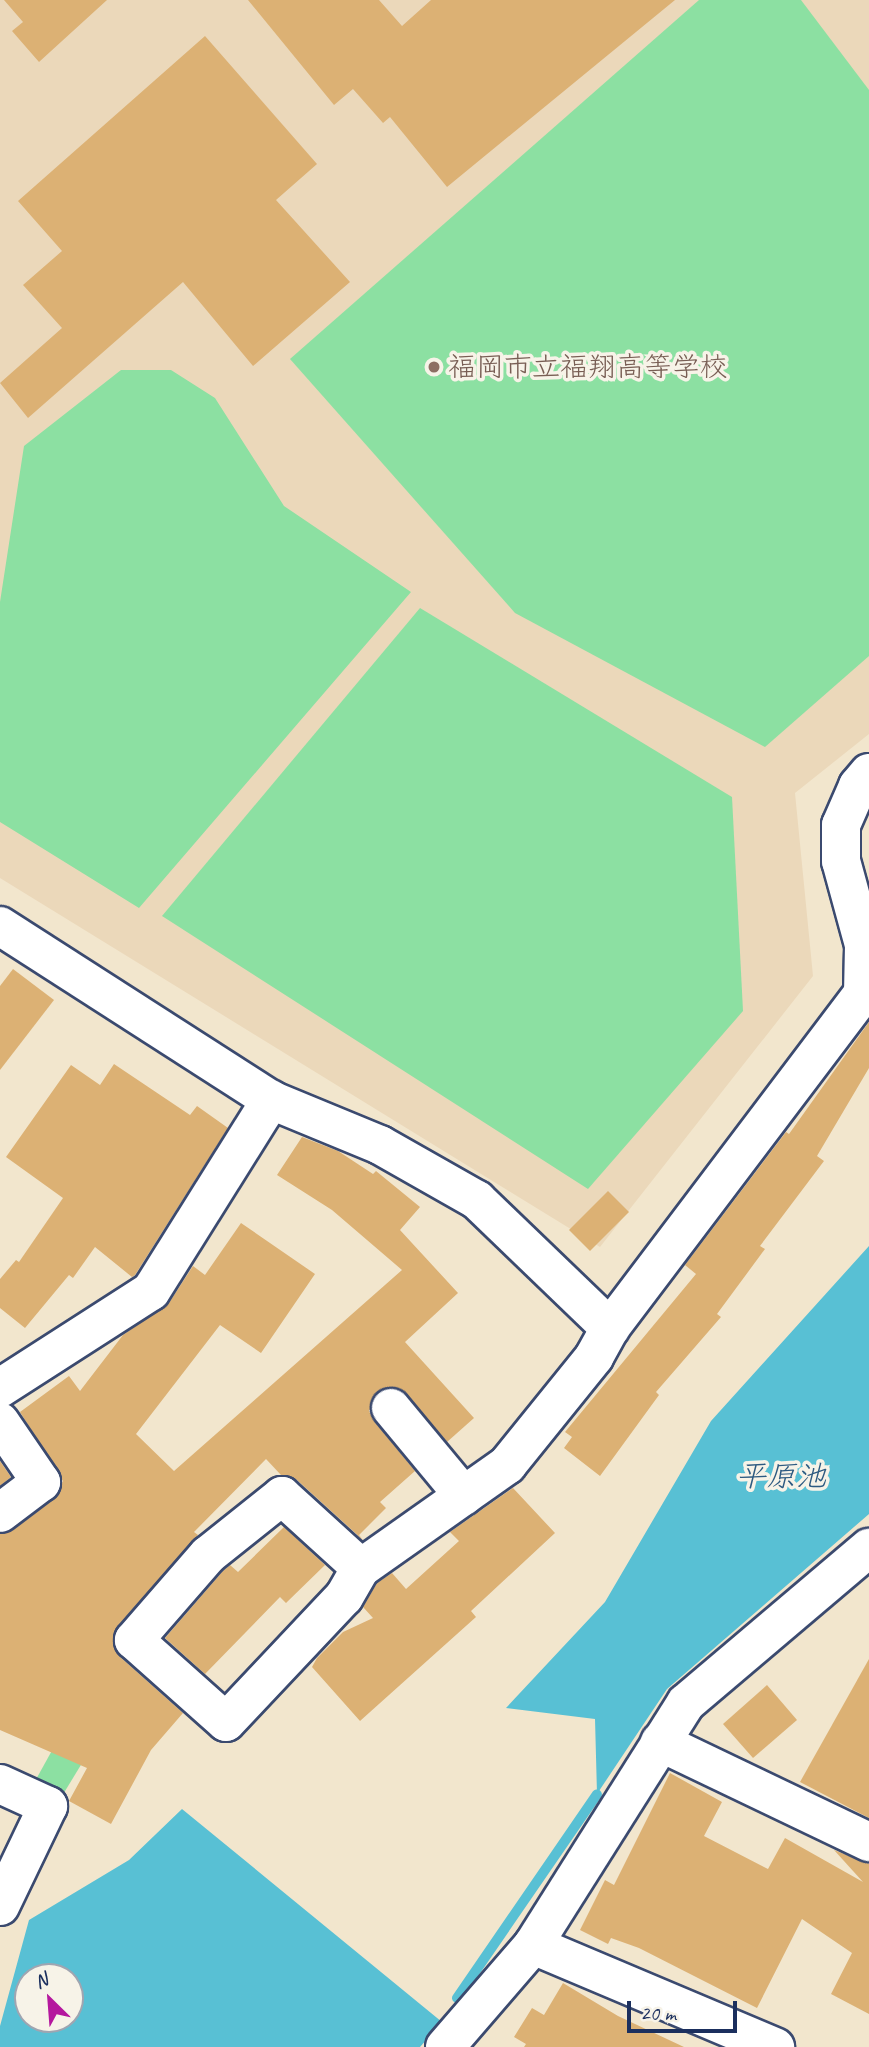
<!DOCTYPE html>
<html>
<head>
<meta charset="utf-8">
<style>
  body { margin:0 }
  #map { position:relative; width:869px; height:2047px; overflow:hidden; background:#f2e6cd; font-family:Caveat,"Klee One",sans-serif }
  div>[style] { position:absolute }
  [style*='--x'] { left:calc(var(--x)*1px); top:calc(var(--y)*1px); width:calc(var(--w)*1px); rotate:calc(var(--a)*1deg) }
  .built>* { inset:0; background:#ebd8ba }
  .green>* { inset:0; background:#8ce0a2 }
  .water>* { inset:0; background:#58c0d4 }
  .stream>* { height:10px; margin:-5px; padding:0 5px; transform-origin:5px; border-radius:5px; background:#58c0d4 }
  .building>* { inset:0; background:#dcb174 }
  .roads { filter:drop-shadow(2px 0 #3b4a6f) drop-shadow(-2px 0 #3b4a6f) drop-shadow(0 2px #3b4a6f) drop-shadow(0 -2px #3b4a6f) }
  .minor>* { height:38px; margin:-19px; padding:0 19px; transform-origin:19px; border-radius:19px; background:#fff }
  .dots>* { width:19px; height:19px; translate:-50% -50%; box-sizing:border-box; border:4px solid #f7f3e8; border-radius:50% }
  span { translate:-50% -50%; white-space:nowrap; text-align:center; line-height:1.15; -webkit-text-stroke:7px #f7f3e8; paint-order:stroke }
  .education-label { font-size:28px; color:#785e54 }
  .left { translate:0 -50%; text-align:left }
  .water-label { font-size:30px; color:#2d5a81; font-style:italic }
  .north { position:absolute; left:14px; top:1963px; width:70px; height:70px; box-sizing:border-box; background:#f7f3e8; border:2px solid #9fa5b1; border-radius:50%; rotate:335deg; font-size:19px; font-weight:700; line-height:28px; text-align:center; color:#1b2f5e }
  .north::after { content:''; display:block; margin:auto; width:24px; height:32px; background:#b5179e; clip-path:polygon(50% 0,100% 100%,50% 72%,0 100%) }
  .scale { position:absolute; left:627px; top:2001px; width:110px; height:32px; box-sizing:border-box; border:4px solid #1b2f5e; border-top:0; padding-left:9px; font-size:21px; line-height:24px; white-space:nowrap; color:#1b2f5e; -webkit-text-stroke:5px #f7f3e8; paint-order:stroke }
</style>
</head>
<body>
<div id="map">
  <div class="built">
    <i style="clip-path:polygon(0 0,869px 0,869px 734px,795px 793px,813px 976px,600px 1247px,0 878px)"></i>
  </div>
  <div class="green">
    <i style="clip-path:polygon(699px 0,801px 0,869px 90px,869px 656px,765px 747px,515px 613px,290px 359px)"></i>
    <i style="clip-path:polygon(121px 370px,171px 370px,215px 398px,284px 506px,411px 592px,139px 908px,0 822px,0 602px,24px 446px)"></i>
    <i style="clip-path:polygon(420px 608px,732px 797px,743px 1011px,588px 1189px,162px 916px)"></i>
    <i style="clip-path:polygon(70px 1718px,98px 1737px,62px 1796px,34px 1783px)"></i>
  </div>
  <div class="water">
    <i style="clip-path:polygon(869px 1246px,869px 1514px,667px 1689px,597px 1794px,595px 1719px,506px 1708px,605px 1602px,711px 1421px)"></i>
    <i style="clip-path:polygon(evenodd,182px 1809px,442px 2022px,420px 2047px,0 2047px,0 2026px,29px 1920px,129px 1860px,182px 1809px,28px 1977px,70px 1977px,70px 2019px,28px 2019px,28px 1977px)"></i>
  </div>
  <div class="stream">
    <i style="--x:457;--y:1998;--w:247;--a:-55.5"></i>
  </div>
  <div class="building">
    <i style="clip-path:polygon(4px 0,107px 0,39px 62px,12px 31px,23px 22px)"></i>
    <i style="clip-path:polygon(248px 0,379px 0,402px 26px,431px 0,675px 0,447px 187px,390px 117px,383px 123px,353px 89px,334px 105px)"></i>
    <i style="clip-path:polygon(205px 36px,317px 164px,276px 200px,350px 282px,253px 366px,183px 282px,28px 418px,0 383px,62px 328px,23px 285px,62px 251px,18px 201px)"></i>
    <i style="clip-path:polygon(13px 969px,54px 1000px,0 1070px,0 986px)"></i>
    <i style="clip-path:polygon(869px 1022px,869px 1068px,817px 1156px,824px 1161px,760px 1246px,765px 1249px,717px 1314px,721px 1317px,656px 1392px,659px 1395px,600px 1476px,564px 1448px,572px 1437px,565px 1432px,696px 1274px,685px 1265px,786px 1132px,789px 1134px)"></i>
    <i style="clip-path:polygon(114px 1064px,190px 1115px,197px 1106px,228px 1128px,135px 1275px,132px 1277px,95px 1247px,73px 1278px,69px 1275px,25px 1328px,0 1308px,0 1279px,16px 1260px,19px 1262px,63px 1198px,6px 1157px,71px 1065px,100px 1085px)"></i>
    <i style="clip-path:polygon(302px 1137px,338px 1151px,373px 1174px,376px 1171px,420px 1207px,400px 1230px,458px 1293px,405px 1342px,474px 1418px,447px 1442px,399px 1388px,377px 1392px,369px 1411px,374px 1421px,415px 1471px,380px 1502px,386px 1508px,359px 1535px,363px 1540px,297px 1480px,281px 1475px,266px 1459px,194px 1532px,198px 1535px,113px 1635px,119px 1656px,183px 1713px,151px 1750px,111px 1824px,69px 1801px,87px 1768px,0 1730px,0 1534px,13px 1530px,54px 1499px,63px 1481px,20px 1412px,69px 1376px,80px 1391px,123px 1335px,169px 1303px,193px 1266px,205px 1275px,241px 1223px,315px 1274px,261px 1353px,220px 1325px,136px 1434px,174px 1471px,402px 1270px,332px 1210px,277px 1175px)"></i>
    <i style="clip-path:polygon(608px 1191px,629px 1212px,590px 1251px,569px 1230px)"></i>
    <i style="clip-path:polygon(0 1461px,11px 1477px,0 1486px)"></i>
    <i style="clip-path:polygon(513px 1488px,555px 1533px,471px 1611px,476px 1617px,360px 1721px,312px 1667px,317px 1658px,343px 1632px,373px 1618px,363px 1607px,377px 1583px,392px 1573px,406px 1589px,459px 1541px,450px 1532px)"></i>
    <i style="clip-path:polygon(284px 1527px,325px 1565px,286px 1603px,280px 1597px,205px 1674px,165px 1638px,223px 1571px,230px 1565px,238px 1572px)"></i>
    <i style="clip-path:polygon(869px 1659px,869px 1818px,800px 1782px)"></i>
    <i style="clip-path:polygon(767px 1685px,797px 1720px,753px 1758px,723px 1724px)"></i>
    <i style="clip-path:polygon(670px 1773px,722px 1802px,704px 1836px,768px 1869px,785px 1838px,863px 1882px,834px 1850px,869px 1864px,869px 2014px,831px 1994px,852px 1953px,802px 1919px,757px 2008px,639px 1948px,611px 1938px,608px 1944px,580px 1930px,605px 1880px,614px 1885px)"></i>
    <i style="clip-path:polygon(563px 1983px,618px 2016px,684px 2047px,524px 2047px,526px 2044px,514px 2037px,532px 2008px,544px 2015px)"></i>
  </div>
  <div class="roads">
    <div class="minor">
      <i style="--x:0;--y:926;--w:322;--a:32.7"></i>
      <i style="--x:271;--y:1100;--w:118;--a:22.4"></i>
      <i style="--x:380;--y:1145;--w:112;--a:29.6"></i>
      <i style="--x:477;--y:1200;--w:185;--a:43.9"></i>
      <i style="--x:610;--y:1328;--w:419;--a:-52.9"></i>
      <i style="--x:863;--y:994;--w:49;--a:-88.8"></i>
      <i style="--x:864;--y:945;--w:87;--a:-105.3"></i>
      <i style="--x:841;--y:861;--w:36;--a:-90"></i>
      <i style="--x:841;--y:825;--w:43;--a:-66.4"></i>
      <i style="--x:858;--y:786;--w:17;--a:-50"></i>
      <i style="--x:0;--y:1388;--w:179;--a:-32.7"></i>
      <i style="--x:151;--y:1291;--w:226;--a:-57.9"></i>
      <i style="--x:391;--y:1408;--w:114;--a:50.3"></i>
      <i style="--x:0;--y:1422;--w:73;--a:55.7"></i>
      <i style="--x:41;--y:1482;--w:51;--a:142.9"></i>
      <i style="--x:361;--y:1568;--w:107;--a:-137.7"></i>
      <i style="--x:282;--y:1496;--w:95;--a:141.4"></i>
      <i style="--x:208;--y:1555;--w:113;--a:131"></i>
      <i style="--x:134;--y:1640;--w:123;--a:41.7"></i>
      <i style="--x:226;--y:1722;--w:172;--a:-46.7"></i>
      <i style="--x:344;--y:1597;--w:34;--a:-60"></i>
      <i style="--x:361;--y:1568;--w:179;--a:-35.2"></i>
      <i style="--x:507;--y:1465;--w:139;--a:-51.1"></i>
      <i style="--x:594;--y:1357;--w:33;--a:-61"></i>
      <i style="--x:660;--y:1742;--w:232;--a:25.6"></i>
      <i style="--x:0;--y:1784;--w:53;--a:24.6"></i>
      <i style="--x:48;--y:1806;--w:111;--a:115.6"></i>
      <i style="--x:533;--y:1945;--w:263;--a:22.9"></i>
      <i style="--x:445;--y:2047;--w:135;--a:-49.2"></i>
      <i style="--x:533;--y:1945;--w:286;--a:-57.7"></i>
      <i style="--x:686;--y:1703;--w:240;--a:-40.3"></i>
    </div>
  </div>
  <div class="dots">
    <i style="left:434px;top:367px;background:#8d6e63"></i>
  </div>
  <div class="education-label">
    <span class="left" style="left:448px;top:367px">福岡市立福翔高等学校</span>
  </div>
  <div class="water-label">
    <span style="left:781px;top:1476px">平原池</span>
  </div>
  <div class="north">N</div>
  <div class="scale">20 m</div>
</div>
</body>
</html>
